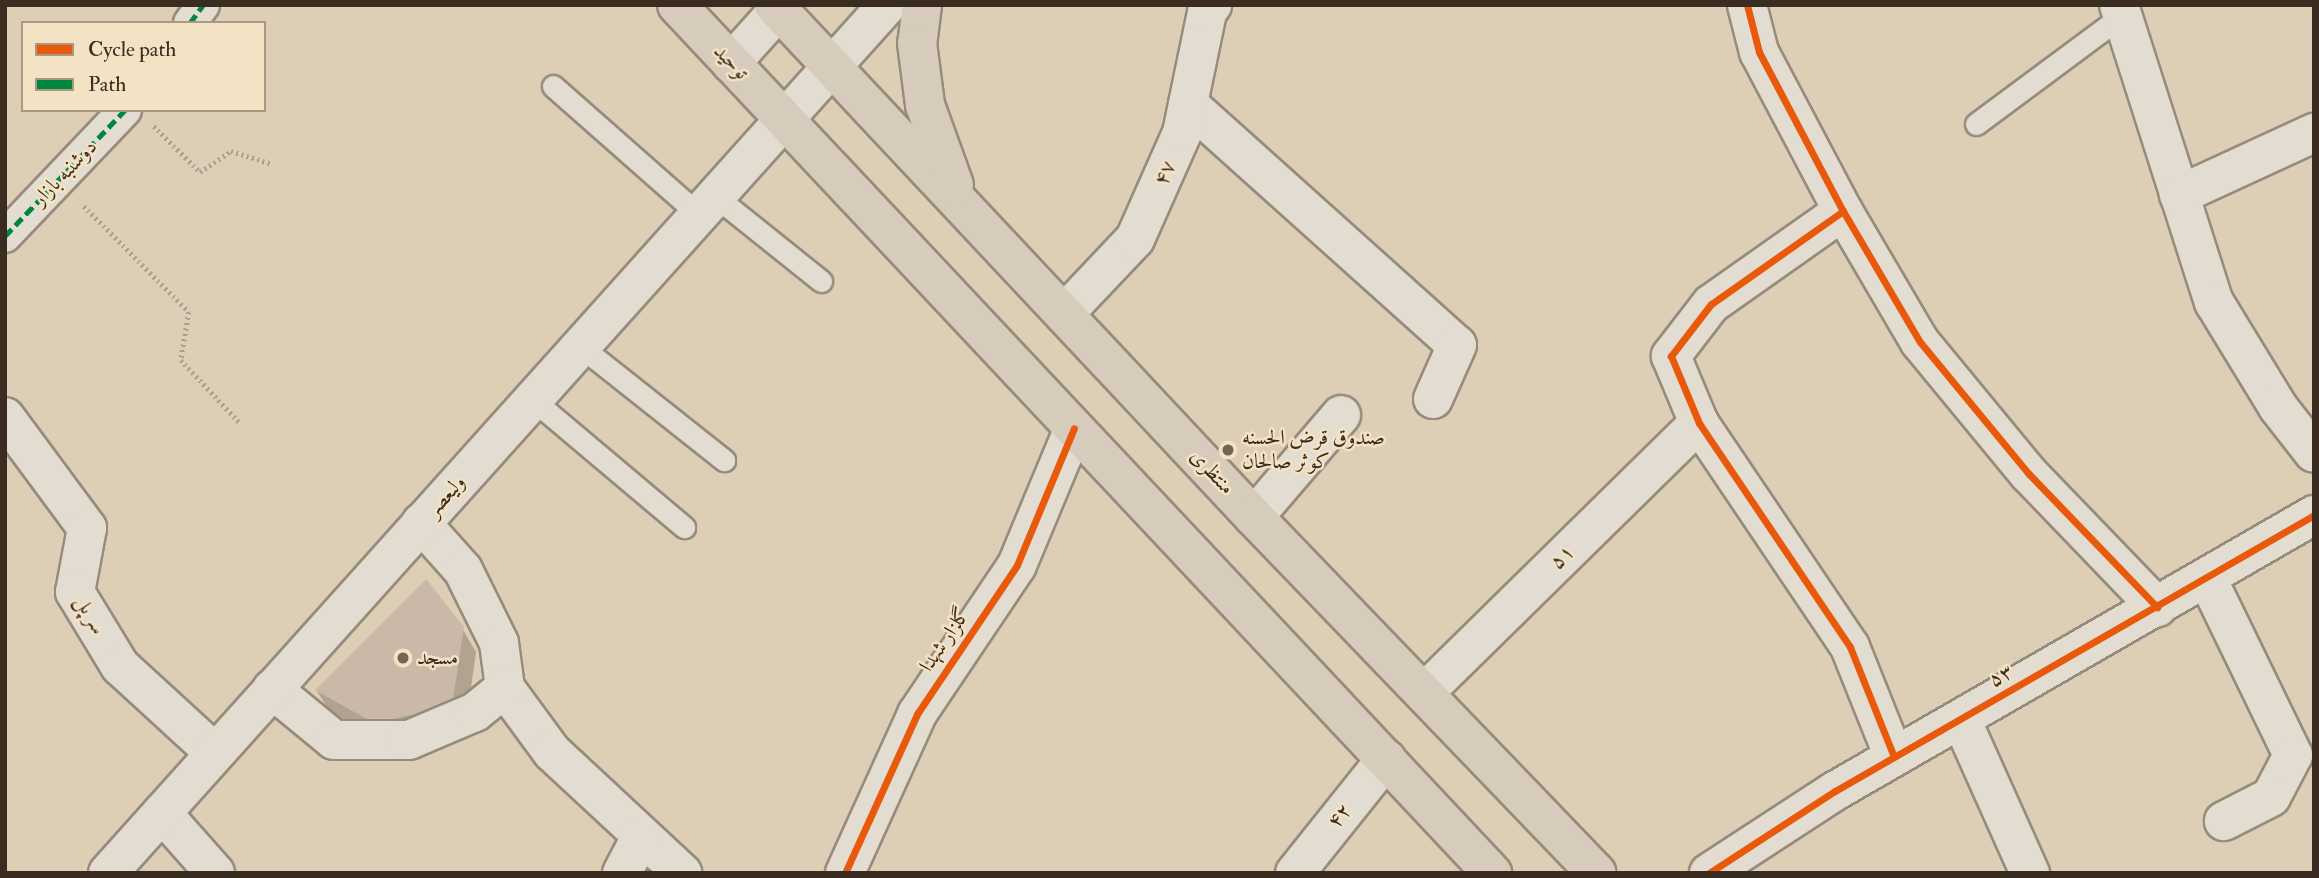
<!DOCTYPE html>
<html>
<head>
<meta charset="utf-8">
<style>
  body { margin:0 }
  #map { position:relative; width:2319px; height:878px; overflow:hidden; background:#ddceb6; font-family:"IM FELL Double Pica",Amiri,serif }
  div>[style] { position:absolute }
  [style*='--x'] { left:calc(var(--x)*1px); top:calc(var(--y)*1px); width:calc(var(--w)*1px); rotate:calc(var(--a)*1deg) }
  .shadow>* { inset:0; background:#0003 }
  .building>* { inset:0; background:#cab8a8 }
  .path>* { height:4.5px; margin-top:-2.25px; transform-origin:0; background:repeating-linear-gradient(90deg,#a79f95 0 2px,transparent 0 5.5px) }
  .roads { filter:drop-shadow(2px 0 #968b7c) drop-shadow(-2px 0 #968b7c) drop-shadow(0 2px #968b7c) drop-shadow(0 -2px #968b7c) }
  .service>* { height:21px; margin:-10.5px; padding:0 10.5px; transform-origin:10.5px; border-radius:10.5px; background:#e3dcd0 }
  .pedestrian>* { height:32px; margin:-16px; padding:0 16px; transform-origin:16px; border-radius:16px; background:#e3dcd0 }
  .minor>* { height:38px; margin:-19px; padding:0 19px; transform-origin:19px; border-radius:19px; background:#e3dcd0 }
  .secondary>* { height:38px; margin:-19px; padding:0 19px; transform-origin:19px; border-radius:19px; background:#e3dcd0 }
  .primary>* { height:38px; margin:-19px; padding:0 19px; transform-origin:19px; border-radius:19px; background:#d7ccbb }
  .quiet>* { height:5px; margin-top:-2.5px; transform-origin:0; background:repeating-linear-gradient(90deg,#00873e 0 10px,transparent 0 15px) }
  .cycleway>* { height:7px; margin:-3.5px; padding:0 3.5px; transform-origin:3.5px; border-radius:3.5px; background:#e8590c }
  .dots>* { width:19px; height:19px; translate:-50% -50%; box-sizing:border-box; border:4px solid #f4e2c4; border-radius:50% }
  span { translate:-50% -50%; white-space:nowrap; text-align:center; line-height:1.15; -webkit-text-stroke:5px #f4e2c4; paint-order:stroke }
  .street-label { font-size:21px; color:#3a2c20 }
  .poi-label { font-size:21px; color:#3a2c20 }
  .left { translate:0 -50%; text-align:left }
  .frame { position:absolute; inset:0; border:7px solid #3a2c20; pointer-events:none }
  .legend { position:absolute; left:21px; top:21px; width:245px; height:91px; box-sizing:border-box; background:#f4e2c4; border:2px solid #aa9982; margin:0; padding:9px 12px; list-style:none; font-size:21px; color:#3a2c20 }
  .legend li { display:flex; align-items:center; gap:14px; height:35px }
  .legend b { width:35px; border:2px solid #aa9982 }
</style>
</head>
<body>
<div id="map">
  <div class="shadow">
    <i style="clip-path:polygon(462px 628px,476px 652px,465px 730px,389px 746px,331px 714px,317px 691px)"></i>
  </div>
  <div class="building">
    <i style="clip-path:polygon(426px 579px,464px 627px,452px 706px,374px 723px,315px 690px)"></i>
  </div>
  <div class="path">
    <i style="--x:154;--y:126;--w:65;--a:45"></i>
    <i style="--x:200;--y:172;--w:37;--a:-34"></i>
    <i style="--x:231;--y:151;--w:43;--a:17.6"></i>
    <i style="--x:84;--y:206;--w:149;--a:45.3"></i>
    <i style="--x:189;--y:312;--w:49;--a:99.5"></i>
    <i style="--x:181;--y:360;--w:86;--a:46.9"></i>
  </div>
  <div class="roads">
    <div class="service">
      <i style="--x:553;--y:86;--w:193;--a:41.4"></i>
      <i style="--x:1976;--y:124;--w:183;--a:-36.6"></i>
      <i style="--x:715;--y:196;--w:136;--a:38.7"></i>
      <i style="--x:580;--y:346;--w:184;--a:38.4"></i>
      <i style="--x:532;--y:399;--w:199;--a:40.1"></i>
    </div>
    <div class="pedestrian">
      <i style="--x:190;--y:23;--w:22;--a:-54"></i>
      <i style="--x:5;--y:236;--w:174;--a:-46.4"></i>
    </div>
    <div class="minor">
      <i style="--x:1747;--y:5;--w:49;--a:75.7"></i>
      <i style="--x:1759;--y:52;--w:180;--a:62.2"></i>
      <i style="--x:1843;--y:211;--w:152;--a:59.6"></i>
      <i style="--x:1920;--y:342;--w:171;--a:50.5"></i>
      <i style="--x:2029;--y:474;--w:185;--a:46.1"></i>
      <i style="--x:2119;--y:5;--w:312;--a:72.3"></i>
      <i style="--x:2214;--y:302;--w:123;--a:58.6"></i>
      <i style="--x:2278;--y:407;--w:58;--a:52"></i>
      <i style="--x:1188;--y:104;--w:361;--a:41.9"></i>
      <i style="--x:1457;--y:345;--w:59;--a:114"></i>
      <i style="--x:2179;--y:195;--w:149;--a:-24.7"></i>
      <i style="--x:1843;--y:211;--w:161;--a:144.8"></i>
      <i style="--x:1711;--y:304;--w:66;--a:127.6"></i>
      <i style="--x:1671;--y:356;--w:73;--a:67.3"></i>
      <i style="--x:1699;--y:423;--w:270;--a:56"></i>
      <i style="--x:1850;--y:647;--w:118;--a:68.2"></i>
      <i style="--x:1064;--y:314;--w:103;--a:-46.6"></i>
      <i style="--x:1135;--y:239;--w:116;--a:-66.1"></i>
      <i style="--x:1182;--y:133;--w:124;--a:-78.3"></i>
      <i style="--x:1207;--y:12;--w:9;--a:-54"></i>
      <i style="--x:5;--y:417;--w:138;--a:53.5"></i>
      <i style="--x:87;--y:528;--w:65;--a:100.6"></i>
      <i style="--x:75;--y:592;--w:87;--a:58.7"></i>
      <i style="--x:120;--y:666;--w:129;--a:42.5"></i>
      <i style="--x:1254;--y:517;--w:134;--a:-49.5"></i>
      <i style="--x:421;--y:523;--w:63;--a:48.2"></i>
      <i style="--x:463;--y:570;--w:81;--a:63.7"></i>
      <i style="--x:499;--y:643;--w:45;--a:82.4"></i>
      <i style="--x:505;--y:688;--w:79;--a:53.7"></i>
      <i style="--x:552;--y:752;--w:178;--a:42.9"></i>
      <i style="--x:2207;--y:578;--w:197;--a:64.1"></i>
      <i style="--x:2293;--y:755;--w:47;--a:117.6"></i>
      <i style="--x:2271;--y:797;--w:53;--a:152.9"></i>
      <i style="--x:272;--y:689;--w:80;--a:39.4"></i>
      <i style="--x:334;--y:740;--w:75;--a:0"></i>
      <i style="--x:409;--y:740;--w:72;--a:-23"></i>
      <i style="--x:475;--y:712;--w:38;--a:-39"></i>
      <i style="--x:1426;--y:691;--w:383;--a:-44.5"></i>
      <i style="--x:1961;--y:719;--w:169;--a:65.9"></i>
      <i style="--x:162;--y:813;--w:80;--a:48.5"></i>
      <i style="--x:622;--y:873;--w:41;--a:-62.2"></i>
      <i style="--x:845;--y:873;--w:175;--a:-65.6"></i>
      <i style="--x:917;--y:714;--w:179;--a:-56.1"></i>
      <i style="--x:1017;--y:565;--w:148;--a:-67.4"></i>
      <i style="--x:1295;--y:873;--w:146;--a:-51.4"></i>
      <i style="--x:1709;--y:873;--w:150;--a:-33.1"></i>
      <i style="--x:1835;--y:791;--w:553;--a:-29.95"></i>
    </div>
    <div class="secondary">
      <i style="--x:731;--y:63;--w:78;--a:-48.1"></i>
      <i style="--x:108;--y:873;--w:1166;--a:-48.09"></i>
    </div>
    <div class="primary">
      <i style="--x:677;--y:5;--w:1191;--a:46.8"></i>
      <i style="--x:774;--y:5;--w:702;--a:46.85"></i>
      <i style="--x:1254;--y:517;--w:494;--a:46.1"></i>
      <i style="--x:922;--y:5;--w:38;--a:97"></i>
      <i style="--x:917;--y:43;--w:63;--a:82.6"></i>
      <i style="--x:925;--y:105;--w:85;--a:70.1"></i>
    </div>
  </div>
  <div class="quiet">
    <i style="--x:190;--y:23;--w:22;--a:-54"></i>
    <i style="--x:5;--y:236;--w:174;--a:-46.4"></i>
  </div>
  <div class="cycleway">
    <i style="--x:1747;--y:5;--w:49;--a:75.7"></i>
    <i style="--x:1759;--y:52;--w:180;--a:62.2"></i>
    <i style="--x:1843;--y:211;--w:152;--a:59.6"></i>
    <i style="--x:1920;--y:342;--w:171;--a:50.5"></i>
    <i style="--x:2029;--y:474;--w:185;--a:46.1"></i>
    <i style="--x:1843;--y:211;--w:161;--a:144.8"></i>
    <i style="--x:1711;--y:304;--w:66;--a:127.6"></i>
    <i style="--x:1671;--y:356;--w:73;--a:67.3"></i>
    <i style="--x:1699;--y:423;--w:270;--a:56"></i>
    <i style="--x:1850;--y:647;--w:118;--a:68.2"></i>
    <i style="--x:845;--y:873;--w:175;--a:-65.6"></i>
    <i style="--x:917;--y:714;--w:179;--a:-56.1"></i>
    <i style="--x:1017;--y:565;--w:148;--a:-67.4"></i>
    <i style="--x:1709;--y:873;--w:150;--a:-33.1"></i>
    <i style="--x:1835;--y:791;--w:553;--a:-29.95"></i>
  </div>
  <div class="dots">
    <i style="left:1228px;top:450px;background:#736554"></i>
    <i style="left:403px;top:658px;background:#736554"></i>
  </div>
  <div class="street-label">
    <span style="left:731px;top:62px;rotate:46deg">توحید</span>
    <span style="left:65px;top:173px;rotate:-46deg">دوشنبه بازار</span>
    <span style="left:1165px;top:173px;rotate:-66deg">۴۷</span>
    <span style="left:1212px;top:472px;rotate:47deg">منتظری</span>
    <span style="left:446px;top:496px;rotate:-48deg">ولیعصر</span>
    <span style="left:1562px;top:557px;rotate:-44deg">۵۱</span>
    <span style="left:90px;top:615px;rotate:61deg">سر پل</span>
    <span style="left:945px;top:640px;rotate:-56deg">گلزار شهدا</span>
    <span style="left:2001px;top:676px;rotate:-30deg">۵۳</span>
    <span style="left:1340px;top:816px;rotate:-51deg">۴۲</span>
  </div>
  <div class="poi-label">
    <span class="left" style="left:1242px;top:450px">صندوق قرض الحسنه<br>کوثر صالحان</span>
    <span class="left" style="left:417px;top:658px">مسجد</span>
  </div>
  <div class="frame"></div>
  <ul class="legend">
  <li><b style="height:9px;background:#e8590c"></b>Cycle path</li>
  <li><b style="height:9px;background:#00873e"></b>Path</li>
  </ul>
</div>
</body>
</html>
